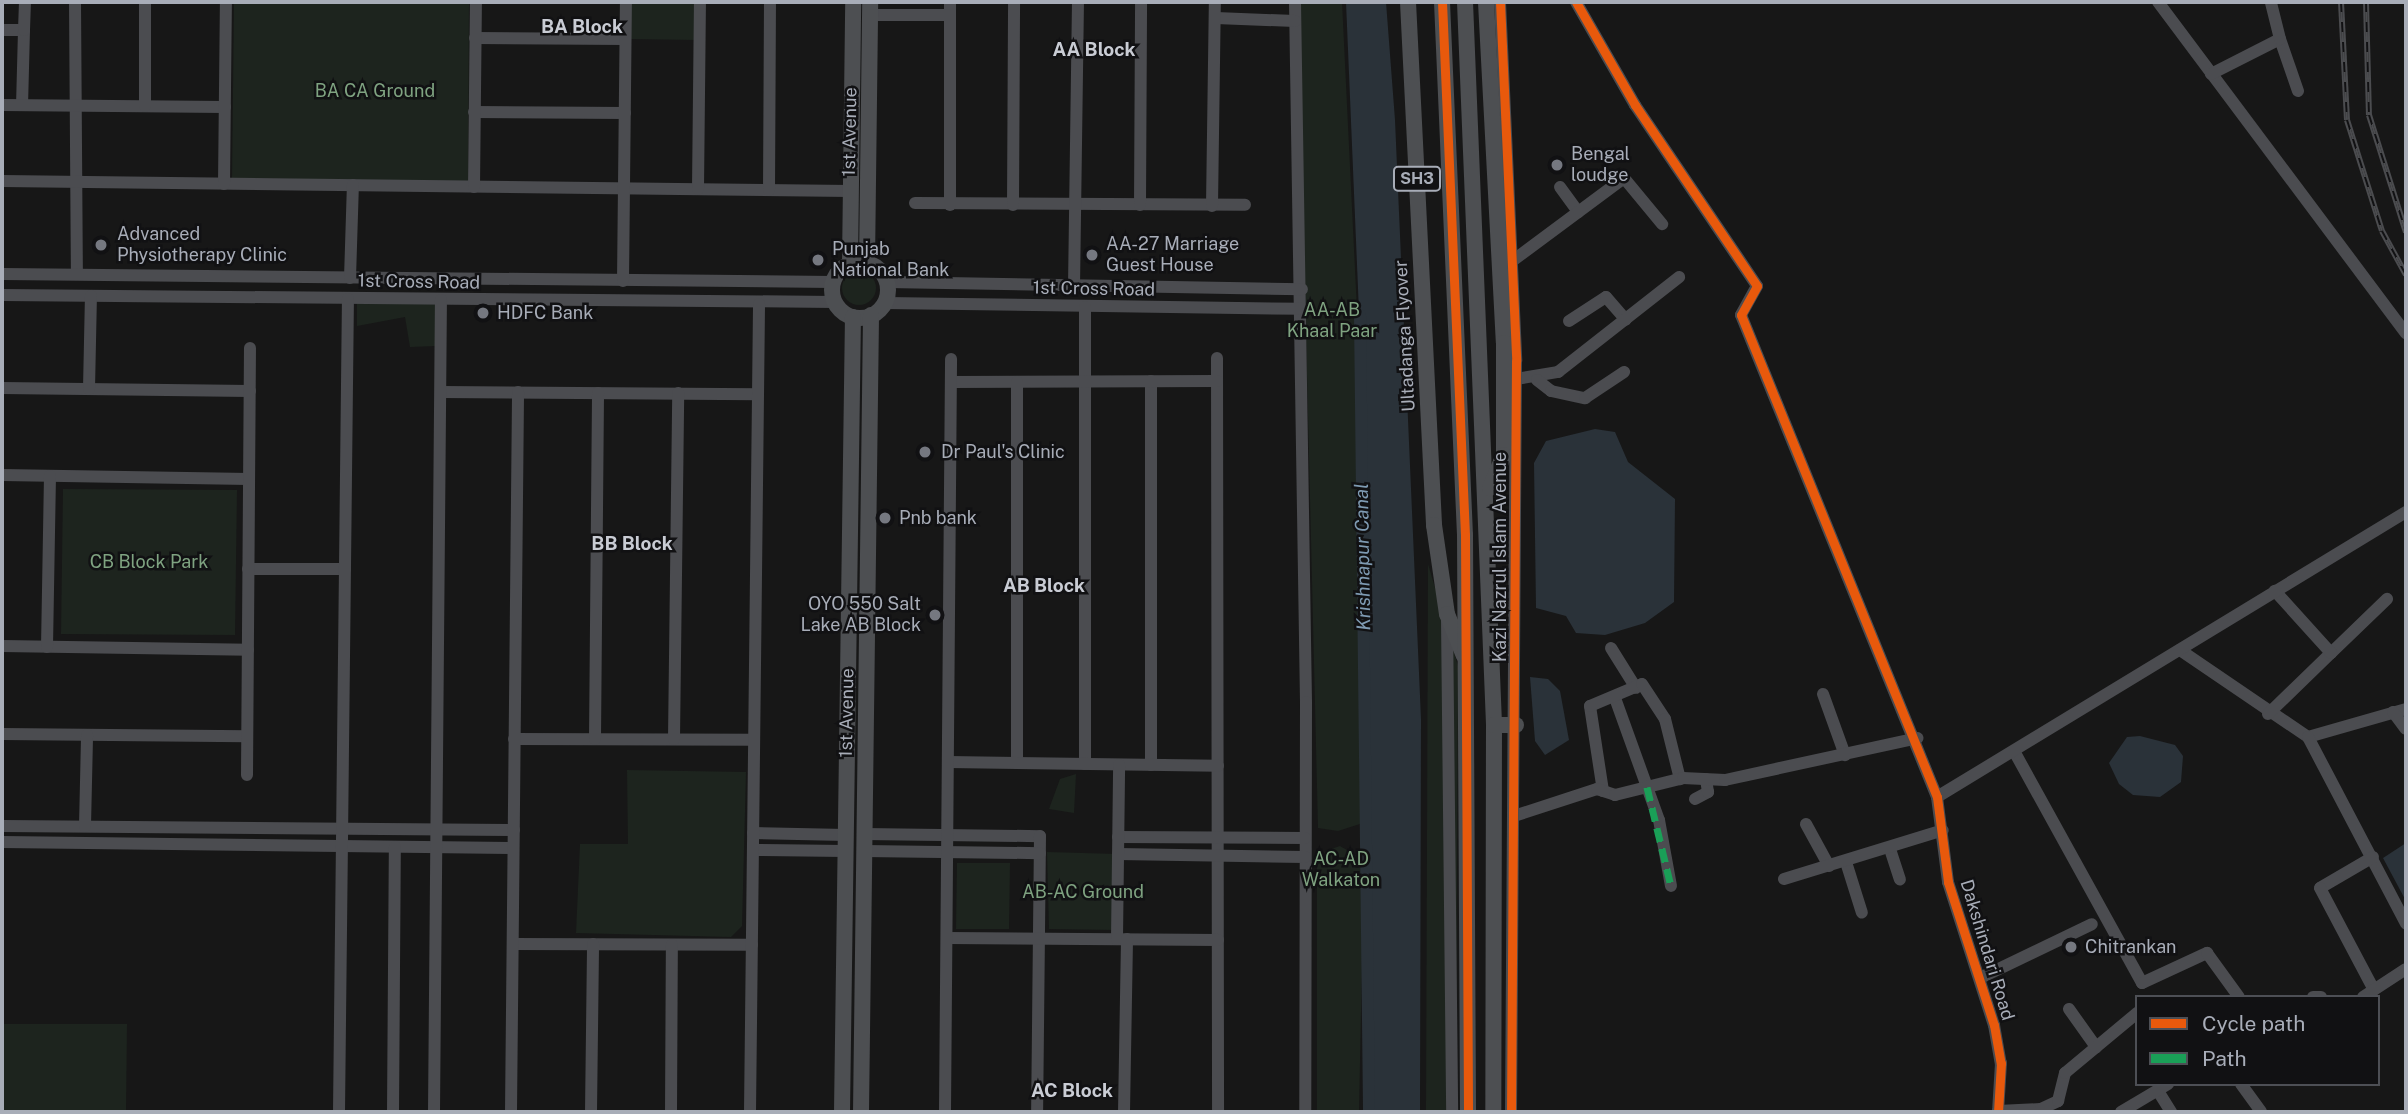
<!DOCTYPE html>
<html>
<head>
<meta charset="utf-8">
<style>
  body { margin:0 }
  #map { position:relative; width:2408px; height:1114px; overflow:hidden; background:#171717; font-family:"Public Sans",sans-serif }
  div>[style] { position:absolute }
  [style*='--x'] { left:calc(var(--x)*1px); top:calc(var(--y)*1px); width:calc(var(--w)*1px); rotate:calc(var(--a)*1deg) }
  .green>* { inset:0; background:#1d241e }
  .round { border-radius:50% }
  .water>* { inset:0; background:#2a3239 }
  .canal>* { height:12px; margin:-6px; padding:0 6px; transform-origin:6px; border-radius:6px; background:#2a3239 }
  .minor>* { height:12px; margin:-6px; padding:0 6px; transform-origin:6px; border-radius:6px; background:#4b4c50 }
  .major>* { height:16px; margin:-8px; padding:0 8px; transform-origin:8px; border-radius:8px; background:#4d4f52 }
  .major>.ring { margin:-8px; padding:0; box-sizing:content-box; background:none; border:16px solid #4d4f52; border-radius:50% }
  .rail>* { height:6px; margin-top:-3px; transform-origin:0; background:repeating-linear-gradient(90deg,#111113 0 10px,#4b4c4f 0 20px); box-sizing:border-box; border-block:2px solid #4b4c4f }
  .quiet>* { height:7px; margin-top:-3.5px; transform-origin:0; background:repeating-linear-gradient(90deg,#1a9f57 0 14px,transparent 0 21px) }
  .cycleway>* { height:9px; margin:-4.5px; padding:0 4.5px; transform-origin:4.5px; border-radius:4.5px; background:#e8590c }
  .dots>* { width:19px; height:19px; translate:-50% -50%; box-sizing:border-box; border:4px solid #111113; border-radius:50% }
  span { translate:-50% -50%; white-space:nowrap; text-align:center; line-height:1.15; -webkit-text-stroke:5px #111113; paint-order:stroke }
  .shield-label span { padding:2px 5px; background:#111113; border:2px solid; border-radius:5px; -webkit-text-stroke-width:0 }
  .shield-label { font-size:16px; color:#a8adb8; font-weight:700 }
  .park-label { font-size:18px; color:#7fa381 }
  .street-label { font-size:18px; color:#a8adb8 }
  .poi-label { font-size:18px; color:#a8adb8 }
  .left { translate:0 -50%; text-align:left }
  .right { translate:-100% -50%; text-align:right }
  .neighbourhood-label { font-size:19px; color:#c9ccd4; font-weight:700 }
  .water-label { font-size:19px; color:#7f9bb3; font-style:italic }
  .frame { position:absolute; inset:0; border:4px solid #a8adb8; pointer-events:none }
  .legend { position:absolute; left:2135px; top:995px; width:245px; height:91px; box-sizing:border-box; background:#111113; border:2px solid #4d4f55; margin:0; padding:9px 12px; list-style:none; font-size:21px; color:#a8adb8 }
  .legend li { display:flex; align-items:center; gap:14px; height:35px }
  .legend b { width:35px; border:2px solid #4d4f55 }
</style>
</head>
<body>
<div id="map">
  <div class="green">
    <i style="clip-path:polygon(234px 2px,469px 2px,468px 182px,232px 178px)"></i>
    <i style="clip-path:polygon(630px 2px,697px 2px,697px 40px,629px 39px)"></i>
    <i style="clip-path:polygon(1298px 2px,1342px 2px,1357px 311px,1366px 822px,1338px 831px,1318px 828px)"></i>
    <i class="round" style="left:842px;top:271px;width:34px;height:34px"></i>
    <i style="clip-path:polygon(357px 302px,438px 303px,436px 346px,410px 347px,405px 317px,357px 326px)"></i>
    <i style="clip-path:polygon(63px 489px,237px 490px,235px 635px,61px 634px)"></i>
    <i style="clip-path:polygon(1428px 564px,1458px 666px,1456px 1112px,1426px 1112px)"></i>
    <i style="clip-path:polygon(627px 770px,746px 772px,742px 926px,731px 937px,576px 933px,580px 844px,628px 844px)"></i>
    <i style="clip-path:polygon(1076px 774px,1074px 813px,1049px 809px,1060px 779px)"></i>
    <i style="clip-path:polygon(1340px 846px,1364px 860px,1359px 1112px,1317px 1112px,1317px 865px,1325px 851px)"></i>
    <i style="clip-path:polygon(1047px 852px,1118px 854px,1117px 930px,1049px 929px)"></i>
    <i style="clip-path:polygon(957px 863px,1010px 863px,1009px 929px,956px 929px)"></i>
    <i style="clip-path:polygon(2px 1024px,127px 1024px,126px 1112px,2px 1112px)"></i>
  </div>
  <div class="water">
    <i style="clip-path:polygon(1346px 2px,1386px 2px,1395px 120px,1421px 719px,1420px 1112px,1368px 1112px,1365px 455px)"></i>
    <i style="clip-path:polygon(1595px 429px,1615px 432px,1628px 462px,1675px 499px,1674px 602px,1645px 623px,1605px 635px,1576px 633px,1566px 616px,1536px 608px,1534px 463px,1546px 441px)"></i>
    <i style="clip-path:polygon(1530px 677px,1548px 679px,1560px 691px,1569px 740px,1545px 755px,1535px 741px)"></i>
    <i style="clip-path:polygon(2140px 736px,2175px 745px,2183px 756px,2181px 782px,2160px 797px,2133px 795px,2119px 784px,2109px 763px,2127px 737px)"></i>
    <i style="clip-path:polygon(2406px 843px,2406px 901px,2383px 858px)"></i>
  </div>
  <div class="canal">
    <i style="--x:1360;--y:315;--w:797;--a:89.35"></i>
  </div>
  <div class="minor">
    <i style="--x:75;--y:2;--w:270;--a:89.6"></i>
    <i style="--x:1295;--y:2;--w:700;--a:89.1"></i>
    <i style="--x:1306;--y:702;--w:410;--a:90.1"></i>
    <i style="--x:1500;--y:2;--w:359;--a:87.4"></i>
    <i style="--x:1516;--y:361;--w:751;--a:90.38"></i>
    <i style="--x:1576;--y:2;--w:119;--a:60.2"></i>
    <i style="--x:1635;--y:105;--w:218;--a:56"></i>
    <i style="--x:1757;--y:286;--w:33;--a:119"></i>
    <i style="--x:1741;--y:315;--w:520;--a:67.87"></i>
    <i style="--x:1937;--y:797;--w:86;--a:82.6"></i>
    <i style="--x:1948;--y:882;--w:150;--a:72.2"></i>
    <i style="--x:1994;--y:1025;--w:39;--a:80"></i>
    <i style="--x:2001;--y:1063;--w:49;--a:93.5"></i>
    <i style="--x:2158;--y:2;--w:414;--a:53.2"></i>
    <i style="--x:870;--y:15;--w:80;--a:0"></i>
    <i style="--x:1216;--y:18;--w:79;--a:2.2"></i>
    <i style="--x:2;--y:30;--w:22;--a:0"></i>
    <i style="--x:24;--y:30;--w:75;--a:91.5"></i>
    <i style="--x:24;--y:30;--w:28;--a:-88"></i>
    <i style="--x:475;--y:38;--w:150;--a:0.4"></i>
    <i style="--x:2280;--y:39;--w:55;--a:70.9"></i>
    <i style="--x:2211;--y:74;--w:77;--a:-26.9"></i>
    <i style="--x:2280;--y:39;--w:38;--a:-104"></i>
    <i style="--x:2;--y:105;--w:223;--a:0.5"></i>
    <i style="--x:145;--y:106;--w:104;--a:-90"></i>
    <i style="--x:474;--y:112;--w:151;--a:0.4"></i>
    <i style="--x:2;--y:181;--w:849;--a:0.67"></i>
    <i style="--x:224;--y:184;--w:182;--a:-89.4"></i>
    <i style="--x:474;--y:187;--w:185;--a:-89.4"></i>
    <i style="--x:1560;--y:187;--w:31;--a:54"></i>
    <i style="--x:698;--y:189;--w:187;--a:-89.4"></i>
    <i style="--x:769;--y:190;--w:188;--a:-89.7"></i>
    <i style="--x:915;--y:203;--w:330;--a:0.3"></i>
    <i style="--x:950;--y:205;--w:203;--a:-90"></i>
    <i style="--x:1013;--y:205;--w:203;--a:-89.7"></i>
    <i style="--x:1140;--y:205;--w:203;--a:-89.7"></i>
    <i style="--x:1212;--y:206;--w:204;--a:-89.2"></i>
    <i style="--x:1515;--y:259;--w:136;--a:-36.6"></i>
    <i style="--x:1624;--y:178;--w:60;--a:50.4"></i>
    <i style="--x:2;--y:274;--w:832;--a:0.55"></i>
    <i style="--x:350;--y:278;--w:93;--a:-88.2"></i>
    <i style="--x:623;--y:281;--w:279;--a:-89.4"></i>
    <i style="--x:887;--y:282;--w:415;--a:1"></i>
    <i style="--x:1074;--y:287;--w:285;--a:-89.2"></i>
    <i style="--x:2;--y:295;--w:833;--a:0.48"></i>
    <i style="--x:885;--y:303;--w:417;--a:0.8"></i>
    <i style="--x:1085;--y:307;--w:457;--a:90"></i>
    <i style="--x:1569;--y:321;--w:44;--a:-33"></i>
    <i style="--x:1606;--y:297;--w:30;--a:49"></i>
    <i style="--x:1217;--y:358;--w:754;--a:89.92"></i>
    <i style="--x:1516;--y:379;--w:43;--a:-9.5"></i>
    <i style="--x:1558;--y:372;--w:154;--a:-38.1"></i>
    <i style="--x:1537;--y:380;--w:18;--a:38"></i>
    <i style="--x:1551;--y:391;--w:35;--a:12"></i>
    <i style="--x:1585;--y:398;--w:47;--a:-33.7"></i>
    <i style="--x:1151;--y:381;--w:384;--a:90"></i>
    <i style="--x:951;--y:382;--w:266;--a:-0.2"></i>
    <i style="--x:1017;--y:382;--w:381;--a:90"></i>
    <i style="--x:2;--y:388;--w:248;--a:0.7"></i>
    <i style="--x:89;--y:389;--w:93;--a:-88.8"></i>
    <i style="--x:441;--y:392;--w:317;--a:0.4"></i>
    <i style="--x:2;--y:475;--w:247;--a:0.9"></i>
    <i style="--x:248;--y:569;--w:97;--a:0"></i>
    <i style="--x:1447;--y:619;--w:493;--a:89.4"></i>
    <i style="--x:2;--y:646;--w:246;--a:0.9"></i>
    <i style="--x:47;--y:647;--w:171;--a:-89"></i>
    <i style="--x:1611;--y:648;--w:47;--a:58"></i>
    <i style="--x:2180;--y:650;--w:155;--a:34.2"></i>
    <i style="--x:2308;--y:737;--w:102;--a:-15.9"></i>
    <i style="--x:2331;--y:653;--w:78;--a:-44"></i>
    <i style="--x:1823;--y:694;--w:65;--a:70.2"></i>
    <i style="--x:1615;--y:698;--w:130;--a:70.2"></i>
    <i style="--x:1659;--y:820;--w:67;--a:79.7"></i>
    <i style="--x:2393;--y:712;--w:21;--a:53"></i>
    <i style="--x:2268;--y:714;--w:88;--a:-44.1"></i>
    <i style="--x:2331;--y:653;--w:84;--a:-132.1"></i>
    <i style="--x:2;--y:734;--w:245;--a:0.5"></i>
    <i style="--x:2308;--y:737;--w:211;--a:62.3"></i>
    <i style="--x:514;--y:739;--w:240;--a:0.2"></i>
    <i style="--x:595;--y:739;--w:346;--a:-89.5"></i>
    <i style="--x:674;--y:739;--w:346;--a:-89.3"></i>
    <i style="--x:2014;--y:751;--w:265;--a:61.1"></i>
    <i style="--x:2142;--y:983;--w:72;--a:-24.8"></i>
    <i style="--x:2207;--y:953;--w:54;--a:54"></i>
    <i style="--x:948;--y:762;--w:270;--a:0.8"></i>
    <i style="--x:247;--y:775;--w:427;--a:-89.6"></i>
    <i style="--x:1603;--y:791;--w:86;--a:-98.7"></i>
    <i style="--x:1590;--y:706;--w:56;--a:-22.9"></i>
    <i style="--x:1642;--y:684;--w:42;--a:56.7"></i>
    <i style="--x:1665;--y:719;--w:62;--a:76"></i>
    <i style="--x:1937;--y:797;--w:549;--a:-31.29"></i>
    <i style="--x:1695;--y:799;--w:15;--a:-28"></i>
    <i style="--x:1708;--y:792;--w:13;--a:-99"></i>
    <i style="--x:1517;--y:815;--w:84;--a:-18"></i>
    <i style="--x:1597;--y:789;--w:19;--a:18"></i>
    <i style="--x:1615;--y:795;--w:70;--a:-14"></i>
    <i style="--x:1683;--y:778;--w:42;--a:2.7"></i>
    <i style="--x:1725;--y:780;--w:197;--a:-12.3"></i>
    <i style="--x:1806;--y:824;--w:48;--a:61.3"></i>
    <i style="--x:2;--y:826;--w:512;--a:0.45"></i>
    <i style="--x:85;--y:826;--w:91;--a:-88.7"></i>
    <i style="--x:753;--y:833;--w:93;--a:1.2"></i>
    <i style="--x:864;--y:834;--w:176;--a:0.7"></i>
    <i style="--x:1040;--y:836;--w:276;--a:90.6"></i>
    <i style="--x:1118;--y:837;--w:187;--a:0.3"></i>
    <i style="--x:2;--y:842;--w:511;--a:0.67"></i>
    <i style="--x:1890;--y:849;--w:32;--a:72"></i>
    <i style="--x:753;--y:850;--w:92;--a:0.6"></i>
    <i style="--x:864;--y:851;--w:176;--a:0.7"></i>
    <i style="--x:1118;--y:854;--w:187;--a:0.9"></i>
    <i style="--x:2373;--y:857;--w:61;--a:149.7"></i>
    <i style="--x:2320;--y:888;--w:115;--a:62.1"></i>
    <i style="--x:1846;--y:862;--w:53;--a:72.6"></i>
    <i style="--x:1784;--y:879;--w:166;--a:-17.1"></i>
    <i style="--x:947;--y:938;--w:271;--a:0.4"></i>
    <i style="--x:1117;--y:939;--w:174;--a:-89.3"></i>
    <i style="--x:513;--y:944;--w:239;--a:0.2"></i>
    <i style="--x:1980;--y:978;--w:124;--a:-25.7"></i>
    <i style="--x:2313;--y:997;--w:8;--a:0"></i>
    <i style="--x:2363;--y:997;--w:51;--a:-33.1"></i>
    <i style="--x:2069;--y:1009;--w:47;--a:54.6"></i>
    <i style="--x:2241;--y:1084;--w:34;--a:54"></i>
    <i style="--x:2158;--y:1091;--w:25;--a:58"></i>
    <i style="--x:1998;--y:1111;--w:43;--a:-2.7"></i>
    <i style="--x:2041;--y:1109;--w:19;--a:-25"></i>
    <i style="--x:2058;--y:1101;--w:29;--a:-76"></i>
    <i style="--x:2065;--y:1073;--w:94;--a:-39.8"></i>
    <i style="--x:339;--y:1112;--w:813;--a:-89.37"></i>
    <i style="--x:393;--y:1112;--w:265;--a:-89.6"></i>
    <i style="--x:434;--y:1112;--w:812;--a:-89.51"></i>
    <i style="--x:511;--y:1112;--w:720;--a:-89.44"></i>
    <i style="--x:591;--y:1112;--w:168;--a:-89.3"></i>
    <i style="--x:671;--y:1112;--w:167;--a:-89.7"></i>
    <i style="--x:750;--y:1112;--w:808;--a:-89.36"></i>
    <i style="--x:945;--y:1112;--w:753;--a:-89.54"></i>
    <i style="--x:1124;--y:1112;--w:173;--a:-89"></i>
    <i style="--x:2121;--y:1112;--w:55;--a:-30.8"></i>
  </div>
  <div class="major">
    <i style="--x:1408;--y:2;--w:524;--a:87.15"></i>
    <i style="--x:1434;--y:525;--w:90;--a:81.7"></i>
    <i style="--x:1447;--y:614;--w:45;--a:68"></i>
    <i style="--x:1442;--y:2;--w:533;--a:87.53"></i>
    <i style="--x:1465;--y:535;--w:577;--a:89.7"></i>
    <i style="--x:1465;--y:2;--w:724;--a:87.7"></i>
    <i style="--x:1494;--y:725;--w:387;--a:90.1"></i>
    <i style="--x:1486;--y:2;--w:341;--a:87"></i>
    <i style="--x:1504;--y:343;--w:112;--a:90"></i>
    <i style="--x:1504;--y:455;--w:36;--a:113"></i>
    <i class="ring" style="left:832px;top:262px;width:40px;height:40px"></i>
    <i style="--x:867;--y:263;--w:261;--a:-89.3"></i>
    <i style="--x:850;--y:264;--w:262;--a:-89.3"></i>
    <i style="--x:1494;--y:725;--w:22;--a:0"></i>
    <i style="--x:842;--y:1112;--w:795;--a:-89.21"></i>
    <i style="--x:861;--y:1112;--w:797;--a:-89.28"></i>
  </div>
  <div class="rail">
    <i style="--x:2341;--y:2;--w:118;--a:87.1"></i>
    <i style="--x:2347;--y:120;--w:116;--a:72.5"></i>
    <i style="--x:2382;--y:231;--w:50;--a:61.4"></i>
    <i style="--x:2366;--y:2;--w:113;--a:88.5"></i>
    <i style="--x:2369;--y:115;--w:123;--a:72.5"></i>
  </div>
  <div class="quiet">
    <i style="--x:1647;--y:787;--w:102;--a:76.4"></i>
  </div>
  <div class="cycleway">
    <i style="--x:1442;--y:2;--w:533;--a:87.53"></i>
    <i style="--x:1465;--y:535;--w:577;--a:89.7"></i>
    <i style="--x:1500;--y:2;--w:359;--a:87.4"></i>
    <i style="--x:1516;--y:361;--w:751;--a:90.38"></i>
    <i style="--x:1576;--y:2;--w:119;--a:60.2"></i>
    <i style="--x:1635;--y:105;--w:218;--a:56"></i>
    <i style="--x:1757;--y:286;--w:33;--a:119"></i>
    <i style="--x:1741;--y:315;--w:520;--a:67.87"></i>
    <i style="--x:1937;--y:797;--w:86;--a:82.6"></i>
    <i style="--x:1948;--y:882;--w:150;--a:72.2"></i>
    <i style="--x:1994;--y:1025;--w:39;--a:80"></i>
    <i style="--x:2001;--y:1063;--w:49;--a:93.5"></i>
  </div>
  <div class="dots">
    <i style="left:1557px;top:165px;background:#757880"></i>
    <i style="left:101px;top:245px;background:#757880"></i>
    <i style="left:1092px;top:255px;background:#757880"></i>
    <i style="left:818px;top:260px;background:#757880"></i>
    <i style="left:483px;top:313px;background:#757880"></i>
    <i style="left:925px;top:452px;background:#757880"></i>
    <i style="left:885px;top:518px;background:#757880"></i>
    <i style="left:935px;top:615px;background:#757880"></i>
    <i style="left:2071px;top:947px;background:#757880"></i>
  </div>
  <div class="shield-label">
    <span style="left:1417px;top:179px">SH3</span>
  </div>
  <div class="park-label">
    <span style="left:375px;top:91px">BA CA Ground</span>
    <span style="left:1332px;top:321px">AA-AB<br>Khaal Paar</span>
    <span style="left:149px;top:562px">CB Block Park</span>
    <span style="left:1341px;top:870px">AC-AD<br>Walkaton</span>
    <span style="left:1083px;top:892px">AB-AC Ground</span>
  </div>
  <div class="street-label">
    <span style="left:850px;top:132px;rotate:-89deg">1st Avenue</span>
    <span style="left:419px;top:282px;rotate:1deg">1st Cross Road</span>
    <span style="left:1094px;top:289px;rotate:1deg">1st Cross Road</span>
    <span style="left:1405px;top:336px;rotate:-93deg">Ultadanga Flyover</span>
    <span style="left:1500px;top:557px;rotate:-90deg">Kazi Nazrul Islam Avenue</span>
    <span style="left:847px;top:713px;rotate:-89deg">1st Avenue</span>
    <span style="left:1987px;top:950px;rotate:73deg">Dakshindari Road</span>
  </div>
  <div class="poi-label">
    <span class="left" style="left:1571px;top:165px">Bengal<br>loudge</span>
    <span class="left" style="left:117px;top:245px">Advanced<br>Physiotherapy Clinic</span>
    <span class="left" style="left:1106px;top:255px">AA-27 Marriage<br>Guest House</span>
    <span class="left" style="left:832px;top:260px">Punjab<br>National Bank</span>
    <span class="left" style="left:497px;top:313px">HDFC Bank</span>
    <span class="left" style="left:941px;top:452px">Dr Paul's Clinic</span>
    <span class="left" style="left:899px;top:518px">Pnb bank</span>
    <span class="right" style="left:921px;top:615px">OYO 550 Salt<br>Lake AB Block</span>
    <span class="left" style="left:2085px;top:947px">Chitrankan</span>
  </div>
  <div class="neighbourhood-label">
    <span style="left:582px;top:27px">BA Block</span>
    <span style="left:1094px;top:50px">AA Block</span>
    <span style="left:632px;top:544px">BB Block</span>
    <span style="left:1044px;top:586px">AB Block</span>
    <span style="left:1072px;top:1091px">AC Block</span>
  </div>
  <div class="water-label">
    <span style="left:1363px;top:557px;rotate:-91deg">Krishnapur Canal</span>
  </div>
  <div class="frame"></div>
  <ul class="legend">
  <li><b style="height:9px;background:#e8590c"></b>Cycle path</li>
  <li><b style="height:9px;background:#1a9f57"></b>Path</li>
  </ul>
</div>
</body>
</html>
